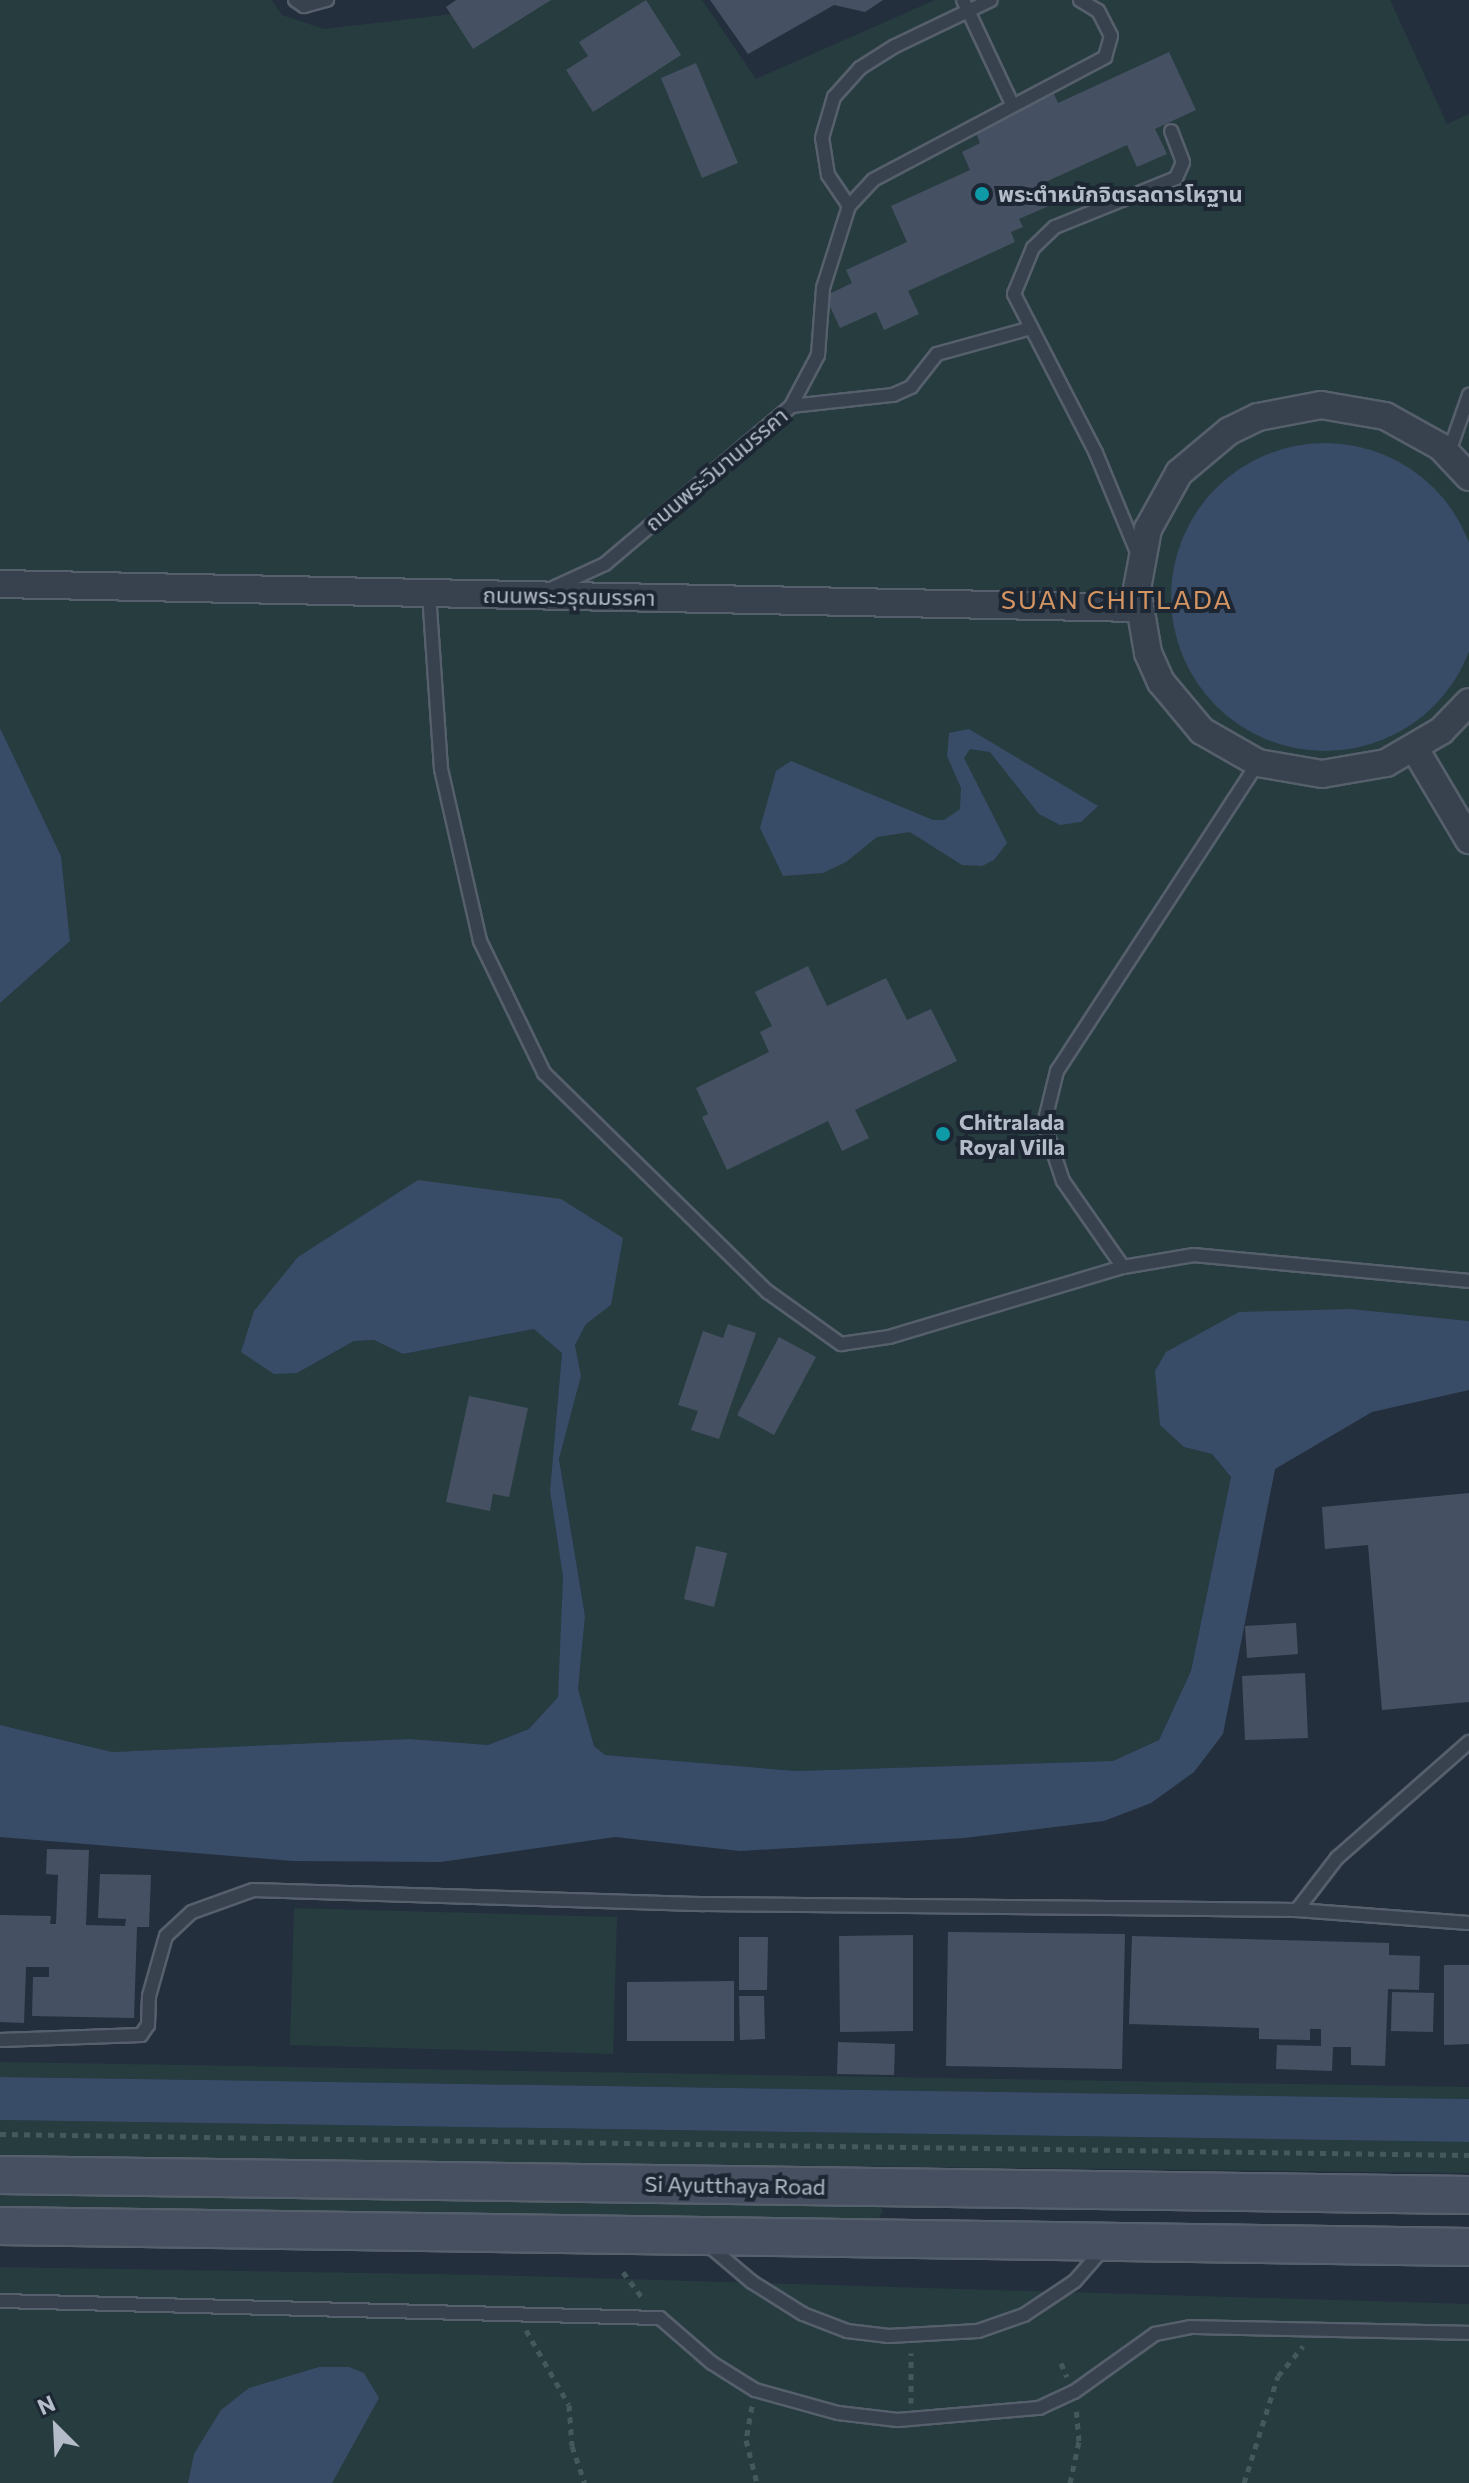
<!DOCTYPE html>
<html>
<head>
<meta charset="utf-8">
<style>
  body { margin:0 }
  #map { position:relative; width:1469px; height:2483px; overflow:hidden; background:#242f3e; font-family:Commissioner,"Noto Sans Thai",sans-serif }
  div>[style] { position:absolute }
  [style*='--x'] { left:calc(var(--x)*1px); top:calc(var(--y)*1px); width:calc(var(--w)*1px); rotate:calc(var(--a)*1deg) }
  .green>* { inset:0; background:#263c3f }
  .water>* { inset:0; background:#394c67 }
  .round { border-radius:50% }
  .building>* { inset:0; background:#455162 }
  .path>* { height:5px; margin-top:-2.5px; transform-origin:0; background:repeating-linear-gradient(90deg,#44595c 0 6px,transparent 0 12px) }
  .roads { filter:drop-shadow(2px 0 #565f6c) drop-shadow(-2px 0 #565f6c) drop-shadow(0 2px #565f6c) drop-shadow(0 -2px #565f6c) }
  .service>* { height:12px; margin:-6px; padding:0 6px; transform-origin:6px; border-radius:6px; background:#38414e }
  .minor>* { height:26px; margin:-13px; padding:0 13px; transform-origin:13px; border-radius:13px; background:#38414e }
  .secondary>* { height:36px; margin:-18px; padding:0 18px; transform-origin:18px; border-radius:18px; background:#465061 }
  .dots>* { width:22px; height:22px; translate:-50% -50%; box-sizing:border-box; border:4px solid #1d2633; border-radius:50% }
  span { translate:-50% -50%; white-space:nowrap; text-align:center; line-height:1.15; -webkit-text-stroke:8px #1d2633; paint-order:stroke }
  .poi-label { font-size:22px; color:#b4bcc9; font-weight:700 }
  .left { translate:0 -50%; text-align:left }
  .street-label { font-size:22px; color:#b4bcc9 }
  .quarter-label { font-size:26px; color:#d59563; letter-spacing:2px }
  .north { position:absolute; left:16px; top:2387px; width:80px; height:80px; -webkit-text-stroke:6px #1d2633; paint-order:stroke; rotate:336deg; font-size:22px; font-weight:700; line-height:32px; text-align:center; color:#b4bcc9 }
  .north::after { content:''; display:block; margin:auto; width:28px; height:36px; background:#b4bcc9; clip-path:polygon(50% 0,100% 100%,50% 72%,0 100%) }
</style>
</head>
<body>
<div id="map">
  <div class="green">
    <i style="clip-path:polygon(0 0,272px 0,282px 15px,324px 29px,470px 12px,496px 0,702px 0,756px 79px,935px 0,1390px 0,1447px 124px,1469px 114px,1469px 1321px,1351px 1309px,1184px 1447px,1212px 1454px,1231px 1477px,1191px 1671px,1159px 1740px,1113px 1761px,796px 1771px,605px 1755px,594px 1746px,578px 1689px,585px 1616px,559px 1459px,581px 1376px,575px 1345px,586px 1324px,611px 1305px,561px 1199px,297px 1373px,354px 1341px,374px 1340px,403px 1354px,535px 1329px,562px 1353px,550px 1491px,563px 1577px,561px 1665px,558px 1697px,529px 1729px,488px 1745px,410px 1739px,112px 1752px,0 1725px,0 1003px,70px 941px,61px 856px,0 728px)"></i>
    <i style="clip-path:polygon(294px 1908px,617px 1917px,613px 2054px,290px 2045px)"></i>
    <i style="clip-path:polygon(0 2062px,1469px 2087px,1469px 2099px,0 2077px)"></i>
    <i style="clip-path:polygon(0 2120px,1469px 2142px,1469px 2173px,0 2157px)"></i>
    <i style="clip-path:polygon(0 2189px,875px 2201px,883px 2210px,878px 2220px,871px 2221px,0 2210px)"></i>
    <i style="clip-path:polygon(0 2267px,487px 2275px,1469px 2304px,1469px 2483px,0 2483px)"></i>
  </div>
  <div class="water">
    <i class="round" style="left:1171px;top:443px;width:308px;height:308px"></i>
    <i style="clip-path:polygon(0 728px,61px 856px,70px 941px,0 1003px)"></i>
    <i style="clip-path:polygon(969px 729px,1098px 806px,1081px 822px,1060px 825px,1039px 814px,990px 752px,970px 749px,964px 758px,1007px 843px,994px 860px,982px 866px,962px 865px,910px 832px,877px 837px,846px 862px,823px 873px,783px 876px,760px 828px,776px 771px,791px 761px,933px 820px,944px 820px,960px 809px,961px 788px,947px 756px,949px 733px)"></i>
    <i style="clip-path:polygon(418px 1180px,561px 1199px,623px 1238px,611px 1305px,586px 1324px,575px 1345px,581px 1376px,559px 1459px,585px 1616px,578px 1689px,594px 1746px,605px 1755px,796px 1771px,1113px 1761px,1159px 1740px,1191px 1671px,1231px 1477px,1212px 1454px,1184px 1447px,1160px 1425px,1155px 1371px,1166px 1352px,1239px 1312px,1351px 1309px,1469px 1321px,1469px 1390px,1372px 1412px,1275px 1469px,1223px 1734px,1194px 1772px,1151px 1803px,1104px 1821px,964px 1838px,740px 1851px,615px 1837px,441px 1862px,293px 1861px,0 1837px,0 1725px,112px 1752px,410px 1739px,488px 1745px,529px 1729px,558px 1697px,563px 1577px,550px 1491px,562px 1353px,534px 1329px,403px 1354px,374px 1340px,354px 1341px,297px 1373px,274px 1374px,241px 1352px,254px 1311px,298px 1257px)"></i>
    <i style="clip-path:polygon(0 2077px,1469px 2099px,1469px 2142px,0 2120px)"></i>
    <i style="clip-path:polygon(319px 2367px,349px 2367px,364px 2373px,379px 2398px,332px 2483px,188px 2483px,194px 2454px,221px 2410px,249px 2388px)"></i>
  </div>
  <div class="building">
    <i style="clip-path:polygon(456px 0,551px 0,473px 49px,446px 7px)"></i>
    <i style="clip-path:polygon(646px 0,681px 55px,593px 112px,566px 70px,588px 56px,579px 42px)"></i>
    <i style="clip-path:polygon(710px 0,883px 0,865px 12px,834px 5px,748px 54px)"></i>
    <i style="clip-path:polygon(1169px 52px,1196px 110px,1155px 129px,1167px 154px,1137px 167px,1127px 145px,1041px 184px,1051px 205px,1019px 219px,1023px 227px,1011px 232px,1015px 242px,908px 291px,919px 314px,884px 330px,876px 312px,840px 328px,825px 296px,852px 283px,846px 270px,907px 242px,891px 206px,970px 170px,962px 152px,980px 143px,975px 131px,1054px 94px,1058px 103px)"></i>
    <i style="clip-path:polygon(696px 63px,738px 163px,702px 178px,661px 78px)"></i>
    <i style="clip-path:polygon(808px 966px,827px 1006px,886px 978px,907px 1020px,931px 1009px,957px 1061px,855px 1110px,869px 1138px,842px 1151px,828px 1121px,727px 1170px,702px 1117px,708px 1114px,696px 1088px,769px 1052px,760px 1032px,772px 1026px,755px 992px)"></i>
    <i style="clip-path:polygon(728px 1324px,756px 1333px,719px 1439px,691px 1430px,698px 1411px,678px 1405px,703px 1331px,723px 1338px)"></i>
    <i style="clip-path:polygon(779px 1337px,816px 1357px,774px 1435px,737px 1415px)"></i>
    <i style="clip-path:polygon(469px 1396px,528px 1408px,509px 1497px,493px 1494px,490px 1511px,446px 1502px)"></i>
    <i style="clip-path:polygon(1469px 1493px,1469px 1702px,1382px 1710px,1368px 1545px,1325px 1549px,1322px 1507px)"></i>
    <i style="clip-path:polygon(696px 1546px,727px 1553px,714px 1607px,684px 1599px)"></i>
    <i style="clip-path:polygon(1296px 1623px,1298px 1654px,1247px 1658px,1245px 1626px)"></i>
    <i style="clip-path:polygon(1305px 1673px,1308px 1738px,1245px 1740px,1242px 1676px)"></i>
    <i style="clip-path:polygon(47px 1849px,89px 1850px,86px 1925px,125px 1926px,126px 1919px,98px 1918px,100px 1874px,151px 1875px,149px 1927px,137px 1927px,134px 2018px,32px 2016px,33px 1977px,49px 1977px,49px 1967px,26px 1967px,24px 2023px,0 2022px,0 1915px,51px 1916px,50px 1924px,56px 1924px,58px 1875px,46px 1874px)"></i>
    <i style="clip-path:polygon(948px 1932px,1125px 1934px,1122px 2069px,946px 2066px)"></i>
    <i style="clip-path:polygon(913px 1935px,913px 2031px,840px 2032px,839px 1936px)"></i>
    <i style="clip-path:polygon(1132px 1936px,1389px 1943px,1389px 1955px,1420px 1956px,1419px 1990px,1388px 1989px,1385px 2066px,1351px 2065px,1351px 2047px,1333px 2047px,1332px 2071px,1276px 2069px,1277px 2045px,1321px 2046px,1321px 2029px,1310px 2029px,1310px 2040px,1259px 2039px,1259px 2028px,1129px 2024px)"></i>
    <i style="clip-path:polygon(739px 1937px,768px 1937px,767px 1990px,739px 1990px)"></i>
    <i style="clip-path:polygon(1444px 1965px,1469px 1965px,1469px 2044px,1444px 2045px)"></i>
    <i style="clip-path:polygon(734px 1981px,734px 2041px,627px 2041px,627px 1982px)"></i>
    <i style="clip-path:polygon(1392px 1992px,1434px 1993px,1433px 2032px,1391px 2031px)"></i>
    <i style="clip-path:polygon(739px 1996px,764px 1996px,765px 2039px,740px 2040px)"></i>
    <i style="clip-path:polygon(838px 2042px,895px 2044px,894px 2075px,837px 2074px)"></i>
  </div>
  <div class="path">
    <i style="--x:0;--y:2134;--w:1469;--a:0.82"></i>
    <i style="--x:623;--y:2272;--w:34;--a:53"></i>
    <i style="--x:526;--y:2330;--w:86;--a:60.2"></i>
    <i style="--x:569;--y:2405;--w:41;--a:85.8"></i>
    <i style="--x:572;--y:2446;--w:39;--a:71"></i>
    <i style="--x:1061;--y:2363;--w:15;--a:67"></i>
    <i style="--x:911;--y:2403;--w:50;--a:-90"></i>
    <i style="--x:752;--y:2406;--w:35;--a:100"></i>
    <i style="--x:746;--y:2440;--w:44;--a:75.7"></i>
    <i style="--x:1070;--y:2483;--w:43;--a:-77.9"></i>
    <i style="--x:1079;--y:2441;--w:32;--a:-95"></i>
    <i style="--x:1244;--y:2483;--w:112;--a:-72.4"></i>
    <i style="--x:1278;--y:2376;--w:39;--a:-50"></i>
  </div>
  <div class="roads">
    <div class="service">
      <i style="--x:295;--y:0;--w:11;--a:34"></i>
      <i style="--x:304;--y:6;--w:24;--a:-15"></i>
      <i style="--x:963;--y:0;--w:113;--a:64.8"></i>
      <i style="--x:849;--y:206;--w:37;--a:-124"></i>
      <i style="--x:828;--y:175;--w:37;--a:-99"></i>
      <i style="--x:822;--y:138;--w:43;--a:-73.7"></i>
      <i style="--x:834;--y:97;--w:39;--a:-48"></i>
      <i style="--x:860;--y:68;--w:41;--a:-32.2"></i>
      <i style="--x:895;--y:46;--w:106;--a:-25.6"></i>
      <i style="--x:791;--y:406;--w:103;--a:-6.2"></i>
      <i style="--x:893;--y:395;--w:20;--a:-24"></i>
      <i style="--x:911;--y:387;--w:42;--a:-51.8"></i>
      <i style="--x:937;--y:354;--w:94;--a:-15.4"></i>
      <i style="--x:1448;--y:455;--w:64;--a:-70.7"></i>
      <i style="--x:1139;--y:557;--w:113;--a:-112.5"></i>
      <i style="--x:1096;--y:453;--w:179;--a:-117.3"></i>
      <i style="--x:1014;--y:294;--w:50;--a:-67.6"></i>
      <i style="--x:1033;--y:248;--w:30;--a:-44"></i>
      <i style="--x:1055;--y:227;--w:131;--a:-22"></i>
      <i style="--x:1176;--y:178;--w:17;--a:-66"></i>
      <i style="--x:1183;--y:162;--w:33;--a:-111"></i>
      <i style="--x:553;--y:588;--w:57;--a:-24.8"></i>
      <i style="--x:605;--y:564;--w:244;--a:-40.3"></i>
      <i style="--x:791;--y:406;--w:58;--a:-62.1"></i>
      <i style="--x:818;--y:355;--w:67;--a:-85.7"></i>
      <i style="--x:823;--y:288;--w:86;--a:-72.4"></i>
      <i style="--x:849;--y:206;--w:35;--a:-47"></i>
      <i style="--x:873;--y:180;--w:263;--a:-27.9"></i>
      <i style="--x:1105;--y:57;--w:22;--a:-74"></i>
      <i style="--x:1111;--y:36;--w:28;--a:-117"></i>
      <i style="--x:1098;--y:11;--w:21;--a:-149"></i>
      <i style="--x:429;--y:593;--w:176;--a:86.1"></i>
      <i style="--x:441;--y:769;--w:176;--a:77.2"></i>
      <i style="--x:480;--y:941;--w:147;--a:64.1"></i>
      <i style="--x:544;--y:1073;--w:313;--a:44.4"></i>
      <i style="--x:768;--y:1292;--w:90;--a:35.5"></i>
      <i style="--x:841;--y:1344;--w:49;--a:-8.3"></i>
      <i style="--x:889;--y:1337;--w:244;--a:-16.7"></i>
      <i style="--x:1123;--y:1267;--w:72;--a:-9.6"></i>
      <i style="--x:1194;--y:1255;--w:276;--a:5.4"></i>
      <i style="--x:1123;--y:1267;--w:105;--a:-124.9"></i>
      <i style="--x:1063;--y:1181;--w:60;--a:-108.4"></i>
      <i style="--x:1044;--y:1124;--w:55;--a:-76.2"></i>
      <i style="--x:1057;--y:1071;--w:368;--a:-56.9"></i>
      <i style="--x:1297;--y:1910;--w:66;--a:-52.4"></i>
      <i style="--x:1337;--y:1858;--w:176;--a:-41.3"></i>
      <i style="--x:0;--y:2040;--w:141;--a:-2"></i>
      <i style="--x:141;--y:2035;--w:12;--a:-55"></i>
      <i style="--x:148;--y:2025;--w:29;--a:-88"></i>
      <i style="--x:149;--y:1996;--w:62;--a:-74.2"></i>
      <i style="--x:166;--y:1936;--w:35;--a:-43"></i>
      <i style="--x:192;--y:1912;--w:65;--a:-19.8"></i>
      <i style="--x:253;--y:1890;--w:451;--a:1.8"></i>
      <i style="--x:704;--y:1904;--w:593;--a:0.58"></i>
      <i style="--x:1297;--y:1910;--w:172;--a:4.3"></i>
      <i style="--x:707;--y:2244;--w:59;--a:40.2"></i>
      <i style="--x:752;--y:2282;--w:60;--a:32.1"></i>
      <i style="--x:803;--y:2314;--w:47;--a:21.1"></i>
      <i style="--x:847;--y:2331;--w:42;--a:6.8"></i>
      <i style="--x:889;--y:2336;--w:89;--a:-3.2"></i>
      <i style="--x:978;--y:2331;--w:49;--a:-19.2"></i>
      <i style="--x:1024;--y:2315;--w:61;--a:-33.7"></i>
      <i style="--x:1075;--y:2281;--w:41;--a:-48.9"></i>
      <i style="--x:0;--y:2301;--w:660;--a:1.48"></i>
      <i style="--x:660;--y:2318;--w:69;--a:40.9"></i>
      <i style="--x:712;--y:2363;--w:51;--a:32.1"></i>
      <i style="--x:755;--y:2390;--w:86;--a:15.5"></i>
      <i style="--x:838;--y:2413;--w:60;--a:6.7"></i>
      <i style="--x:898;--y:2420;--w:142;--a:-4.9"></i>
      <i style="--x:1039;--y:2408;--w:38;--a:-25"></i>
      <i style="--x:1074;--y:2392;--w:100;--a:-35.6"></i>
      <i style="--x:1155;--y:2334;--w:36;--a:-11"></i>
      <i style="--x:1190;--y:2327;--w:279;--a:1.2"></i>
    </div>
    <div class="minor">
      <i style="--x:1469;--y:477;--w:41;--a:-133"></i>
      <i style="--x:1441;--y:447;--w:64;--a:-151"></i>
      <i style="--x:1385;--y:416;--w:65;--a:-170.2"></i>
      <i style="--x:1321;--y:405;--w:64;--a:169.2"></i>
      <i style="--x:1258;--y:417;--w:32;--a:154"></i>
      <i style="--x:1229;--y:431;--w:65;--a:140"></i>
      <i style="--x:1179;--y:473;--w:64;--a:119"></i>
      <i style="--x:1148;--y:529;--w:61;--a:100.4"></i>
      <i style="--x:1137;--y:589;--w:65;--a:80.2"></i>
      <i style="--x:1148;--y:653;--w:32;--a:66"></i>
      <i style="--x:1161;--y:682;--w:64;--a:50.1"></i>
      <i style="--x:1202;--y:731;--w:64;--a:29.7"></i>
      <i style="--x:1258;--y:763;--w:65;--a:9.8"></i>
      <i style="--x:1322;--y:774;--w:65;--a:-9.8"></i>
      <i style="--x:1386;--y:763;--w:64;--a:-30.2"></i>
      <i style="--x:1441;--y:731;--w:40;--a:-46"></i>
      <i style="--x:0;--y:584;--w:1139;--a:1.21"></i>
      <i style="--x:1415;--y:749;--w:106;--a:59.3"></i>
    </div>
    <div class="secondary">
      <i style="--x:0;--y:2175;--w:1469;--a:0.78"></i>
      <i style="--x:0;--y:2226;--w:1469;--a:0.82"></i>
    </div>
  </div>
  <div class="dots">
    <i style="left:982px;top:194px;background:#0f9aa8"></i>
    <i style="left:943px;top:1134px;background:#0f9aa8"></i>
  </div>
  <div class="poi-label">
    <span class="left" style="left:998px;top:194px">พระตำหนักจิตรลดารโหฐาน</span>
    <span class="left" style="left:959px;top:1134px">Chitralada<br>Royal Villa</span>
  </div>
  <div class="street-label">
    <span style="left:716px;top:469px;rotate:-40deg">ถนนพระวิมานมรรคา</span>
    <span style="left:569px;top:596px;rotate:1deg">ถนนพระวรุณมรรคา</span>
    <span style="left:735px;top:2185px;rotate:1deg">Si Ayutthaya Road</span>
  </div>
  <div class="quarter-label">
    <span style="left:1117px;top:599px">SUAN CHITLADA</span>
  </div>
  <div class="north">N</div>
</div>
</body>
</html>
